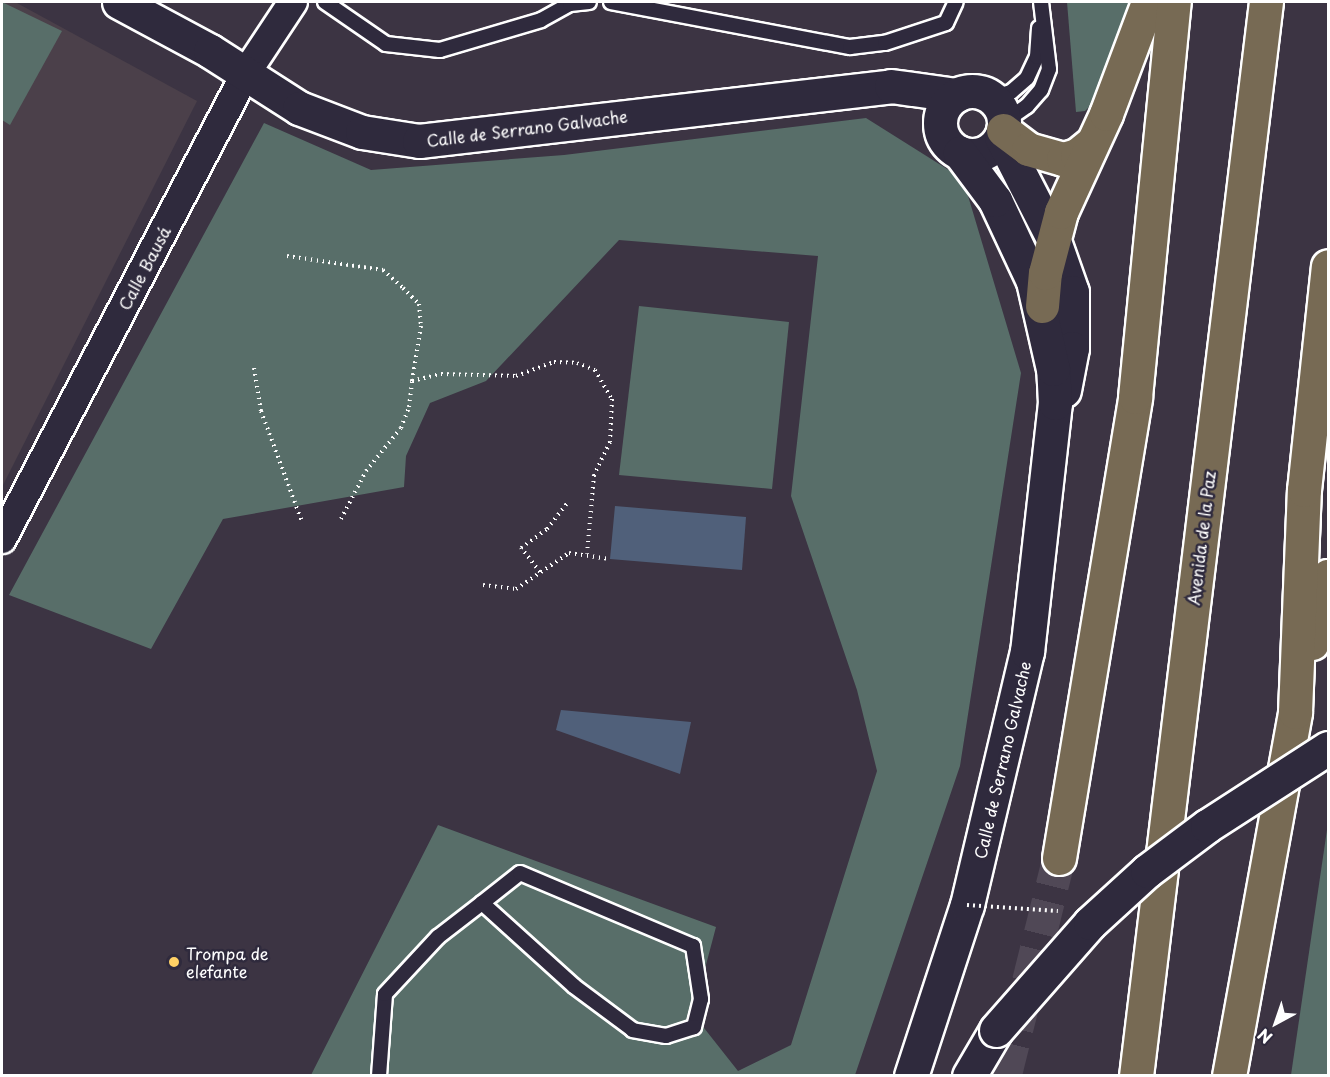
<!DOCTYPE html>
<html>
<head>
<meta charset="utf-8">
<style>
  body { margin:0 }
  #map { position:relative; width:1330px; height:1077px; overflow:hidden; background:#3c3443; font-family:"Playpen Sans",sans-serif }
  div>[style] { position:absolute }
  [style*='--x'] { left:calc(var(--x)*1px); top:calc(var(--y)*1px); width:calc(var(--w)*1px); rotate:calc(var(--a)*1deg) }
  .built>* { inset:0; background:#4b404a }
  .green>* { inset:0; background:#586e69 }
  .water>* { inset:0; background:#50607a }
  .highway-tunnel>* { height:33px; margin-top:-16.5px; transform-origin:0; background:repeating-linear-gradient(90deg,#504856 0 33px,transparent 0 49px) }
  .path>* { height:4px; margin-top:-2px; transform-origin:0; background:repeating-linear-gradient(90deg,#fff 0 1.5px,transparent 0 6px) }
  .roads { filter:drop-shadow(2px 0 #fff) drop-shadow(-2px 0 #fff) drop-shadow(0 2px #fff) drop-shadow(0 -2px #fff) }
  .lane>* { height:14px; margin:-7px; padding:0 7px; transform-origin:7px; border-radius:7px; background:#2f2a3d }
  .street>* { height:28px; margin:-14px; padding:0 14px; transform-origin:14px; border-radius:14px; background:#2f2a3d }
  .secondary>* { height:33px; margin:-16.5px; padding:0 16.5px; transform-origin:16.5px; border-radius:16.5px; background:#2f2a3d }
  .secondary>.ring { margin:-16.5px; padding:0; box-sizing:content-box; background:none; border:33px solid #2f2a3d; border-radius:50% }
  .highway>* { height:33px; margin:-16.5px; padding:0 16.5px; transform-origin:16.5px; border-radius:16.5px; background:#776a54 }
  .path-bridge>* { height:4px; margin-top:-2px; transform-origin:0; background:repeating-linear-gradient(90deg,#fff 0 1.5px,transparent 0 6px) }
  .bridges { filter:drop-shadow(2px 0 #fff) drop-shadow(-2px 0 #fff) drop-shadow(0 2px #fff) drop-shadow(0 -2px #fff) }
  .secondary-bridge>* { height:33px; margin:-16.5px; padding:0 16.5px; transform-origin:16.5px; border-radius:16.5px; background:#2f2a3d }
  .dots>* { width:16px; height:16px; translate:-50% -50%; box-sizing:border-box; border:3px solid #2f2a3d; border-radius:50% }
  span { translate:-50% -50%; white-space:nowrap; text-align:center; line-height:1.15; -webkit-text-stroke:5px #2f2a3d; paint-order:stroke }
  .street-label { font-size:16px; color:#fff }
  .poi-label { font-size:16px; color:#fff }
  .left { translate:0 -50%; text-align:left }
  .frame { position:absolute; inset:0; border:3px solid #fff; pointer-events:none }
  .north { position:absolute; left:1246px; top:993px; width:60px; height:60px; -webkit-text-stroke:4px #2f2a3d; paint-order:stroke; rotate:220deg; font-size:16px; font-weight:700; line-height:24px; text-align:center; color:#fff }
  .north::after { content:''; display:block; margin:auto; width:21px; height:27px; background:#fff; clip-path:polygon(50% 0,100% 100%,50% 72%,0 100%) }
</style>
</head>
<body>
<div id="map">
  <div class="built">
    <i style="clip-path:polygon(2px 2px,15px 2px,197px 101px,2px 487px)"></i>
  </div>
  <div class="green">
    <i style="clip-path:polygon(2px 2px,62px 31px,10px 125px,2px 120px)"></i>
    <i style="clip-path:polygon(1067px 2px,1133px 2px,1101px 95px,1085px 111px,1076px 112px)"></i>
    <i style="clip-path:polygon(866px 118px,963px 179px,1021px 373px,960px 766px,855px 1075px,311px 1075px,438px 825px,716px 927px,693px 1014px,738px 1071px,791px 1045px,877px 771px,857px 690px,791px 496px,818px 256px,619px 240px,486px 381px,430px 403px,406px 456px,404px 487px,223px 519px,151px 649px,9px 595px,264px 123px,371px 170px,564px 155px)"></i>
    <i style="clip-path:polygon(639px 306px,789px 322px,772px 489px,619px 475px)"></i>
    <i style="clip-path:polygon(1328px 823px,1328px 1075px,1291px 1075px)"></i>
  </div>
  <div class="water">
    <i style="clip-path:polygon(615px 506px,746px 517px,742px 570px,610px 559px)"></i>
    <i style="clip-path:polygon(561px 710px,691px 722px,680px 774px,556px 730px)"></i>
  </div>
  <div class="highway-tunnel">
    <i style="--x:1005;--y:1076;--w:225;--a:-76.1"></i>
  </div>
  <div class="path">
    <i style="--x:287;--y:256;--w:97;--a:8.3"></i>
    <i style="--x:383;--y:270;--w:27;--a:42"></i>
    <i style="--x:403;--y:288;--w:23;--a:45"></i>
    <i style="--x:419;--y:304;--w:22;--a:85"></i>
    <i style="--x:421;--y:326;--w:56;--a:99.3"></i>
    <i style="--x:254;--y:368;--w:44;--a:80.8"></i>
    <i style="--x:261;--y:411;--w:118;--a:69.7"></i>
    <i style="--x:341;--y:519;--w:54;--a:-62.5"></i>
    <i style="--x:366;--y:471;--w:55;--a:-50.9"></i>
    <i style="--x:401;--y:428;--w:22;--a:-69"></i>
    <i style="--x:409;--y:407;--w:26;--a:-83"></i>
    <i style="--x:412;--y:381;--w:30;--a:-14"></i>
    <i style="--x:441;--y:374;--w:75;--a:1.5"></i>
    <i style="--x:516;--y:376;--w:40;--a:-20.2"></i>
    <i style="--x:554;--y:362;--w:23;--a:2"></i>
    <i style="--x:577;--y:363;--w:19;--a:21"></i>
    <i style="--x:595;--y:370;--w:34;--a:60"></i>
    <i style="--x:612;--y:399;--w:43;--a:92.7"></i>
    <i style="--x:610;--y:442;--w:37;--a:116"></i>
    <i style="--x:594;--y:475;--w:79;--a:95.1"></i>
    <i style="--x:540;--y:572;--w:31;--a:-128"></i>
    <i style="--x:521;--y:548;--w:32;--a:-36"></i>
    <i style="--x:547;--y:529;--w:33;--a:-52"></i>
    <i style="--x:483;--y:585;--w:33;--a:7"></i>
    <i style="--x:516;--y:589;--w:64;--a:-34.2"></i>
    <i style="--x:569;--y:553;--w:41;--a:8.3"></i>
  </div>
  <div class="roads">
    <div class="lane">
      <i style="--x:325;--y:2;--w:74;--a:34.5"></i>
      <i style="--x:386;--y:44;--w:54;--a:6.3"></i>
      <i style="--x:440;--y:50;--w:105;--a:-16.5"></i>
      <i style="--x:541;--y:20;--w:33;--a:-29"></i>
      <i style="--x:570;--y:4;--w:19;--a:-6"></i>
      <i style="--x:611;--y:2;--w:243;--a:10.7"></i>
      <i style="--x:850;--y:47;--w:35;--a:-7"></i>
      <i style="--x:885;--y:43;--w:64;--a:-18.2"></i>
      <i style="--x:946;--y:23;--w:23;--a:-65"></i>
      <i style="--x:991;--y:98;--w:21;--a:-17"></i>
      <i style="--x:1011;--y:92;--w:21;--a:-41"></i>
      <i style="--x:1027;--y:78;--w:23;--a:-65"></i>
      <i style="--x:1037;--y:57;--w:29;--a:-86"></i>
      <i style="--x:1004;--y:122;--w:28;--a:-35"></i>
      <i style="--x:1027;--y:106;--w:21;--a:-49"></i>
      <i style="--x:1041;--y:90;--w:22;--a:-69"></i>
      <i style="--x:1049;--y:69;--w:67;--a:-96.8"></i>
      <i style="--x:379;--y:1076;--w:82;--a:-85.8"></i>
      <i style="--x:385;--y:994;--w:78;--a:-47.1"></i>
      <i style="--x:438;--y:937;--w:56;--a:-37.7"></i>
      <i style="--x:482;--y:903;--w:48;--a:-38.3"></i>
      <i style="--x:520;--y:873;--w:188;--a:22.9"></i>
      <i style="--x:693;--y:946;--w:54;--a:81.4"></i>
      <i style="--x:701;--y:999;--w:29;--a:104"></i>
      <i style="--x:694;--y:1027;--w:29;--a:162"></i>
      <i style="--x:666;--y:1036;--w:34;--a:-170"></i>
      <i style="--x:633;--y:1030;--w:74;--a:-143.3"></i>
      <i style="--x:574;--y:986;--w:124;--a:-137.9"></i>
    </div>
    <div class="street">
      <i style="--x:2;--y:539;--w:526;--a:-62.36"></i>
      <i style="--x:246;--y:73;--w:85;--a:-56.5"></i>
    </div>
    <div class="secondary">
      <i style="--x:119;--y:2;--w:103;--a:28.3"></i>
      <i style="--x:210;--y:51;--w:106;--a:32.6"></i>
      <i style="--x:299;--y:108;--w:67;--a:20.9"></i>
      <i style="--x:362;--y:132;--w:58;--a:9"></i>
      <i style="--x:419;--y:141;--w:475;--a:-6.6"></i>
      <i style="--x:891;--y:86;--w:66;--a:7.9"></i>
      <i class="ring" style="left:940px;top:91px;width:31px;height:31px"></i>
      <i style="--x:1001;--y:137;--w:114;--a:62.8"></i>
      <i style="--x:1053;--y:238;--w:57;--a:70.6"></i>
      <i style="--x:1072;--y:292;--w:56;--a:90"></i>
      <i style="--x:1072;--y:348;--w:43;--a:100.8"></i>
      <i style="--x:911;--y:1076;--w:180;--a:-71.9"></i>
      <i style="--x:967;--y:905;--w:260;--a:-76.7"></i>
      <i style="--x:1027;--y:652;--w:251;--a:-83.6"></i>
      <i style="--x:1055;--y:403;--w:34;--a:-93"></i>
      <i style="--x:1053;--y:369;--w:90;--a:-102.8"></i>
      <i style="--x:1033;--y:281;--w:89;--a:-115.1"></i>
      <i style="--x:995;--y:200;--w:59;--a:-126.7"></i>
      <i style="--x:969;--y:1076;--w:53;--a:-59.6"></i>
    </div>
    <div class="highway">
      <i style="--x:1003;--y:130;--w:31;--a:37"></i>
      <i style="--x:1028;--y:149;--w:36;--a:16"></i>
      <i style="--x:1063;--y:159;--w:15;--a:-16"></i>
      <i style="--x:1077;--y:155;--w:19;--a:-39"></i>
      <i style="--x:1042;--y:306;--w:33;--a:-85"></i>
      <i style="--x:1045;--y:273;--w:63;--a:-75.3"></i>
      <i style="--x:1061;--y:212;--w:108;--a:-65.3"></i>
      <i style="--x:1106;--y:114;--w:120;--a:-69.4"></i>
      <i style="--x:1312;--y:643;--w:69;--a:-76.6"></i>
      <i style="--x:1059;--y:858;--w:467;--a:-80.6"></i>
      <i style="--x:1135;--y:397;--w:397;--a:-84.4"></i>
      <i style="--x:1136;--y:1076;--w:1082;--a:-83.1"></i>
      <i style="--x:1229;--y:1076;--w:370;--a:-79.7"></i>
      <i style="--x:1295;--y:712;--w:222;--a:-87.7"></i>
      <i style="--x:1304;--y:490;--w:225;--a:-83.9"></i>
    </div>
  </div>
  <div class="path-bridge">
    <i style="--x:967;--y:905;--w:91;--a:3.8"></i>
  </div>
  <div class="bridges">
    <div class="secondary-bridge">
      <i style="--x:996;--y:1030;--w:142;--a:-48.7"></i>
      <i style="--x:1090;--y:923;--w:77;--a:-42.4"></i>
      <i style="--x:1147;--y:871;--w:75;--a:-36.9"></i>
      <i style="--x:1207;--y:826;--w:144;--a:-32.8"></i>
    </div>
  </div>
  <div class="dots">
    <i style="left:174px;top:962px;background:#ffd166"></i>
  </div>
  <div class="street-label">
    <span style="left:527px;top:128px;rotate:-7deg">Calle de Serrano Galvache</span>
    <span style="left:144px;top:268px;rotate:-62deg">Calle Bausá</span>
    <span style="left:1201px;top:538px;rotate:-83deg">Avenida de la Paz</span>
    <span style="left:1002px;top:760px;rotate:-77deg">Calle de Serrano Galvache</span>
  </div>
  <div class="poi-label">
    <span class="left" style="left:186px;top:962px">Trompa de<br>elefante</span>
  </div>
  <div class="frame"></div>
  <div class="north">N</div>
</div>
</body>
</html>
